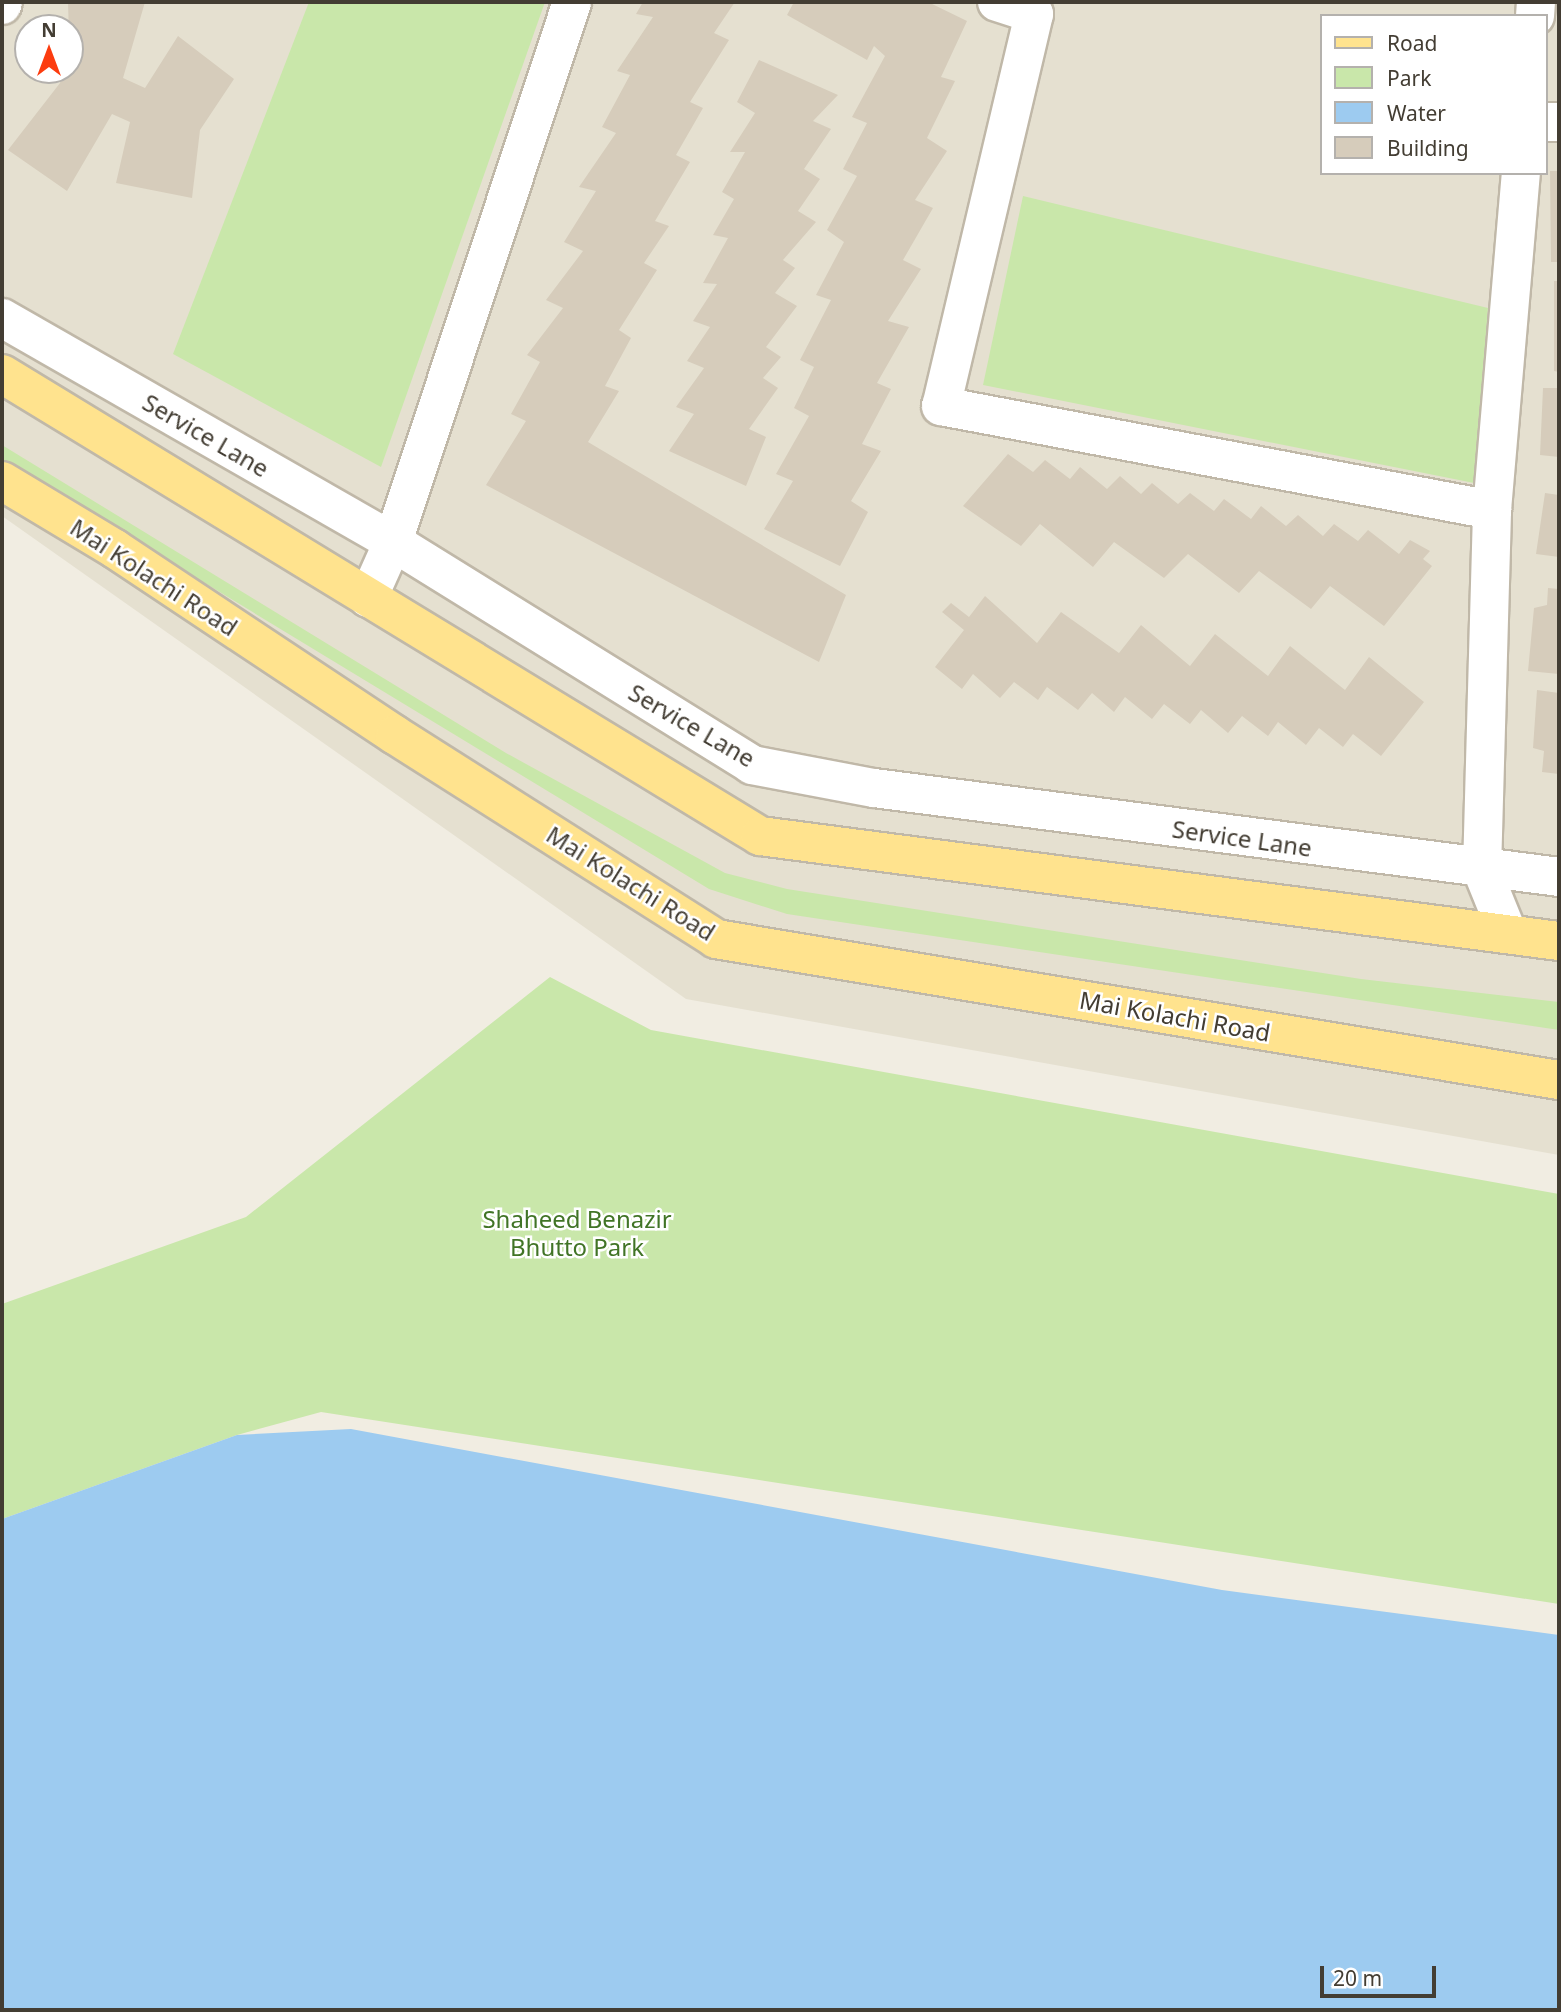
<!DOCTYPE html>
<html>
<head>
<meta charset="utf-8">
<style>
  body { margin:0 }
  #map { position:relative; width:1561px; height:2012px; overflow:hidden; background:#f1ede2; font-family:"Noto Sans",sans-serif }
  div>[style] { position:absolute }
  [style*='--x'] { left:calc(var(--x)*1px); top:calc(var(--y)*1px); width:calc(var(--w)*1px); rotate:calc(var(--a)*1deg) }
  .residential>* { inset:0; background:#e5e0d0 }
  .green>* { inset:0; background:#c9e7aa }
  .water>* { inset:0; background:#9dcbf0 }
  .building>* { inset:0; background:#d6ccbb }
  .roads { filter:drop-shadow(2px 0 #c0b8a8) drop-shadow(-2px 0 #c0b8a8) drop-shadow(0 2px #c0b8a8) drop-shadow(0 -2px #c0b8a8) }
  .minor>* { height:38px; margin:-19px; padding:0 19px; transform-origin:19px; border-radius:19px; background:#fff }
  .major>* { height:38px; margin:-19px; padding:0 19px; transform-origin:19px; border-radius:19px; background:#ffe38e }
  span { translate:-50% -50%; white-space:nowrap; text-align:center; line-height:1.15; -webkit-text-stroke:5px #fff; paint-order:stroke }
  .street-label { font-size:24px; color:#433d33 }
  .park-label { font-size:24px; color:#417426 }
  .frame { position:absolute; inset:0; border:4px solid #433d33; pointer-events:none }
  .legend { position:absolute; left:1320px; top:14px; width:228px; height:161px; box-sizing:border-box; background:#fff; border:2px solid #b4b1ad; margin:0; padding:9px 12px; list-style:none; font-size:21px; color:#433d33 }
  .legend li { display:flex; align-items:center; gap:14px; height:35px }
  .legend b { width:35px; border:2px solid #b4b1ad }
  .north { position:absolute; left:14px; top:14px; width:70px; height:70px; box-sizing:border-box; background:#fff; border:2px solid #b4b1ad; border-radius:50%; rotate:0deg; font-size:19px; font-weight:700; line-height:28px; text-align:center; color:#433d33 }
  .north::after { content:''; display:block; margin:auto; width:24px; height:32px; background:#fc3c0f; clip-path:polygon(50% 0,100% 100%,50% 72%,0 100%) }
  .scale { position:absolute; left:1320px; top:1966px; width:116px; height:32px; box-sizing:border-box; border:4px solid #433d33; border-top:0; padding-left:9px; font-size:21px; line-height:24px; white-space:nowrap; color:#433d33; -webkit-text-stroke:5px #fff; paint-order:stroke }
</style>
</head>
<body>
<div id="map">
  <div class="residential">
    <i style="clip-path:polygon(evenodd,2px 2px,1559px 2px,1559px 1155px,686px 999px,2px 516px,2px 2px,1321px 16px,1545px 16px,1545px 173px,1321px 173px,1321px 16px,2px 2px,28px 28px,70px 28px,70px 70px,28px 70px,28px 28px)"></i>
  </div>
  <div class="green">
    <i style="clip-path:polygon(309px 2px,545px 2px,381px 467px,173px 354px)"></i>
    <i style="clip-path:polygon(1023px 196px,1488px 308px,1474px 483px,983px 385px)"></i>
    <i style="clip-path:polygon(2px 445px,506px 753px,725px 873px,787px 889px,1361px 979px,1559px 1002px,1559px 1030px,787px 914px,709px 889px,2px 460px)"></i>
    <i style="clip-path:polygon(550px 977px,651px 1030px,1559px 1194px,1559px 1604px,321px 1412px,237px 1435px,2px 1519px,2px 1304px,246px 1217px)"></i>
  </div>
  <div class="water">
    <i style="clip-path:polygon(351px 1429px,1222px 1590px,1559px 1635px,1559px 2010px,2px 2010px,2px 1519px,237px 1435px)"></i>
  </div>
  <div class="building">
    <i style="clip-path:polygon(68px 2px,145px 2px,123px 78px,145px 88px,178px 36px,234px 79px,200px 130px,192px 198px,116px 183px,130px 122px,112px 114px,67px 191px,8px 150px,60px 83px,62px 70px,70px 70px)"></i>
    <i style="clip-path:polygon(643px 2px,735px 2px,714px 33px,729px 40px,690px 102px,703px 108px,676px 155px,690px 162px,655px 221px,669px 226px,644px 263px,657px 270px,619px 330px,631px 338px,605px 386px,619px 391px,588px 442px,846px 595px,819px 662px,486px 485px,526px 421px,511px 414px,540px 362px,527px 355px,563px 308px,546px 300px,583px 251px,564px 242px,596px 191px,579px 187px,616px 133px,602px 127px,630px 75px,617px 71px,653px 17px,636px 14px)"></i>
    <i style="clip-path:polygon(794px 2px,928px 2px,967px 21px,941px 77px,955px 81px,927px 138px,947px 151px,915px 200px,933px 208px,903px 260px,921px 269px,888px 321px,909px 327px,877px 383px,891px 389px,862px 444px,881px 451px,851px 501px,868px 512px,840px 566px,764px 529px,793px 481px,776px 474px,809px 416px,794px 408px,814px 367px,800px 360px,831px 300px,816px 295px,844px 242px,827px 230px,857px 176px,843px 169px,867px 123px,852px 117px,885px 56px,874px 46px,867px 60px,787px 15px)"></i>
    <i style="clip-path:polygon(759px 60px,838px 95px,813px 121px,831px 129px,804px 169px,820px 179px,798px 211px,816px 222px,783px 260px,795px 268px,775px 293px,797px 306px,766px 347px,781px 357px,763px 378px,778px 388px,749px 429px,766px 437px,746px 486px,669px 451px,694px 414px,676px 407px,704px 368px,687px 361px,710px 327px,693px 321px,717px 284px,703px 283px,728px 238px,713px 235px,734px 199px,722px 192px,745px 152px,730px 152px,755px 113px,737px 102px)"></i>
    <i style="clip-path:polygon(1550px 171px,1559px 171px,1559px 262px,1551px 262px)"></i>
    <i style="clip-path:polygon(1554px 281px,1559px 281px,1559px 372px,1554px 371px)"></i>
    <i style="clip-path:polygon(1543px 388px,1559px 388px,1559px 457px,1540px 455px)"></i>
    <i style="clip-path:polygon(1008px 454px,1033px 472px,1045px 460px,1070px 479px,1080px 467px,1107px 489px,1120px 476px,1141px 494px,1152px 483px,1178px 504px,1190px 493px,1214px 511px,1224px 499px,1251px 519px,1261px 506px,1286px 526px,1298px 515px,1323px 536px,1334px 524px,1358px 541px,1368px 530px,1399px 554px,1410px 540px,1430px 551px,1423px 559px,1432px 566px,1384px 626px,1330px 586px,1311px 609px,1259px 571px,1239px 593px,1188px 554px,1164px 578px,1114px 542px,1093px 567px,1040px 524px,1021px 546px,963px 506px)"></i>
    <i style="clip-path:polygon(1545px 493px,1559px 495px,1559px 557px,1536px 554px)"></i>
    <i style="clip-path:polygon(1548px 588px,1559px 589px,1559px 674px,1528px 671px,1534px 608px,1547px 605px)"></i>
    <i style="clip-path:polygon(985px 596px,1037px 643px,1061px 612px,1119px 653px,1141px 625px,1190px 666px,1215px 634px,1268px 676px,1290px 646px,1345px 690px,1369px 657px,1424px 702px,1381px 756px,1353px 734px,1343px 747px,1319px 728px,1306px 745px,1278px 722px,1268px 736px,1242px 716px,1228px 733px,1201px 710px,1190px 724px,1164px 704px,1152px 719px,1125px 697px,1114px 712px,1092px 693px,1078px 710px,1047px 687px,1038px 700px,1014px 682px,1000px 698px,973px 674px,962px 689px,935px 667px,964px 630px,942px 612px,951px 603px,969px 617px)"></i>
    <i style="clip-path:polygon(1537px 690px,1559px 693px,1559px 774px,1542px 772px,1544px 751px,1533px 748px)"></i>
  </div>
  <div class="roads">
    <div class="minor">
      <i style="--x:997;--y:2;--w:39;--a:18"></i>
      <i style="--x:1034;--y:14;--w:403;--a:103.3"></i>
      <i style="--x:941;--y:406;--w:561;--a:10.69"></i>
      <i style="--x:2;--y:5;--w:3;--a:-72"></i>
      <i style="--x:1535;--y:16;--w:14;--a:-86"></i>
      <i style="--x:1545;--y:122;--w:14;--a:0"></i>
      <i style="--x:2;--y:318;--w:451;--a:29.8"></i>
      <i style="--x:393;--y:542;--w:423;--a:31.8"></i>
      <i style="--x:752;--y:765;--w:124;--a:10.7"></i>
      <i style="--x:874;--y:788;--w:691;--a:7.4"></i>
      <i style="--x:368;--y:598;--w:61;--a:-65.9"></i>
      <i style="--x:393;--y:542;--w:569;--a:-71.66"></i>
      <i style="--x:1508;--y:934;--w:69;--a:-112.1"></i>
      <i style="--x:1482;--y:870;--w:360;--a:-88.4"></i>
      <i style="--x:1492;--y:510;--w:338;--a:-85.1"></i>
    </div>
    <div class="major">
      <i style="--x:2;--y:374;--w:888;--a:31.36"></i>
      <i style="--x:760;--y:836;--w:806;--a:7.49"></i>
      <i style="--x:2;--y:481;--w:132;--a:31"></i>
      <i style="--x:115;--y:549;--w:336;--a:33.6"></i>
      <i style="--x:395;--y:735;--w:380;--a:32.4"></i>
      <i style="--x:716;--y:939;--w:855;--a:9.5"></i>
    </div>
  </div>
  <div class="street-label">
    <span style="left:206px;top:435px;rotate:30deg">Service Lane</span>
    <span style="left:154px;top:577px;rotate:33deg">Mai Kolachi Road</span>
    <span style="left:692px;top:725px;rotate:30deg">Service Lane</span>
    <span style="left:1242px;top:838px;rotate:8deg">Service Lane</span>
    <span style="left:631px;top:883px;rotate:32deg">Mai Kolachi Road</span>
    <span style="left:1175px;top:1016px;rotate:10deg">Mai Kolachi Road</span>
  </div>
  <div class="park-label">
    <span style="left:577px;top:1233px">Shaheed Benazir<br>Bhutto Park</span>
  </div>
  <div class="frame"></div>
  <ul class="legend">
  <li><b style="height:9px;background:#ffe38e"></b>Road</li>
  <li><b style="height:19px;background:#c9e7aa"></b>Park</li>
  <li><b style="height:19px;background:#9dcbf0"></b>Water</li>
  <li><b style="height:19px;background:#d6ccbb"></b>Building</li>
  </ul>
  <div class="north">N</div>
  <div class="scale">20 m</div>
</div>
</body>
</html>
